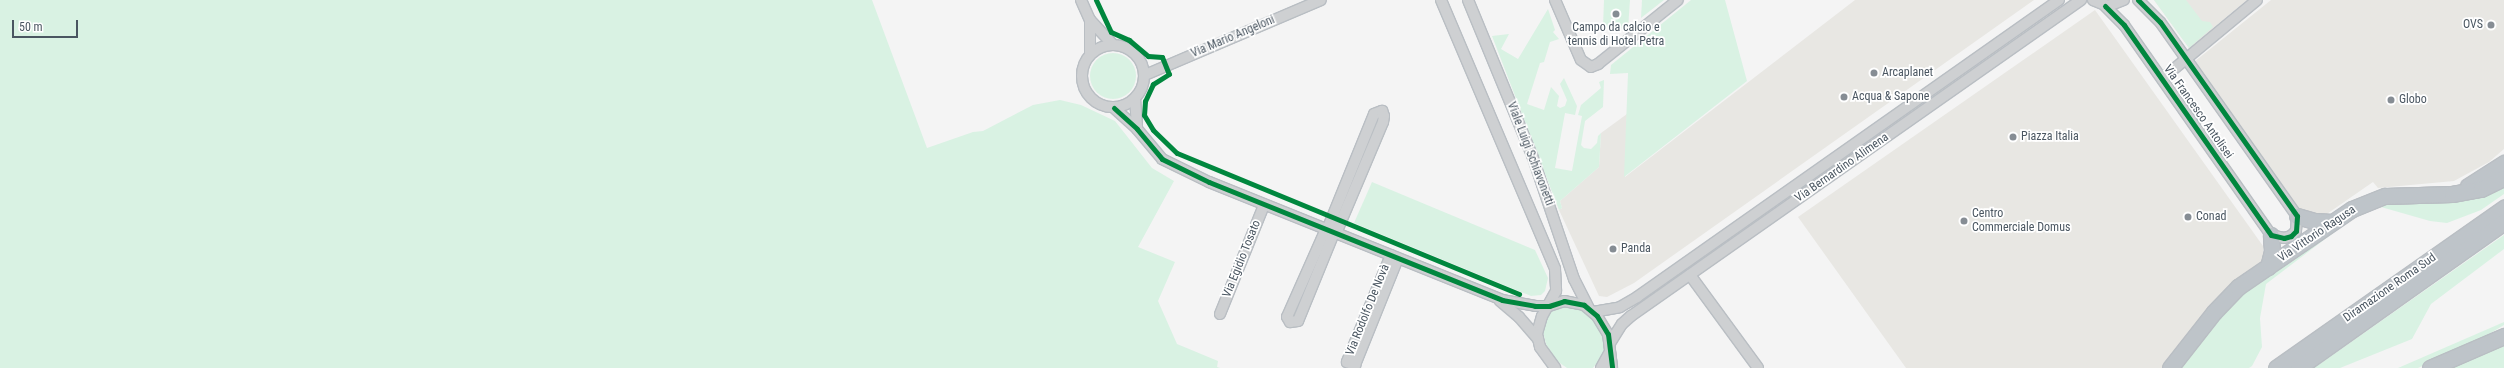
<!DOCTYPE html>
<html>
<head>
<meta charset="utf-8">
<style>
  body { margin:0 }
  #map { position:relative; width:2504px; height:368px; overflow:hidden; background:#f4f4f4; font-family:"Roboto Condensed",sans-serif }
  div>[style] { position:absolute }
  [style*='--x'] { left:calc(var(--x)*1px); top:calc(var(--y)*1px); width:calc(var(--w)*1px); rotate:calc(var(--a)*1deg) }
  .commercial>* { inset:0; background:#e8e7e3 }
  .green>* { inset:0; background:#d9f2e3 }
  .round { border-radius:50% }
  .roads { filter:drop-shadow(1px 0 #b9bec3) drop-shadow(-1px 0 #b9bec3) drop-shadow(0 1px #b9bec3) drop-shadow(0 -1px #b9bec3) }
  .minor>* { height:10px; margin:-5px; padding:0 5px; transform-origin:5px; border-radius:5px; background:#ced0d2 }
  .minor>.ring { margin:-5px; padding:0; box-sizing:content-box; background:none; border:10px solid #ced0d2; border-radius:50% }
  .highway>* { height:15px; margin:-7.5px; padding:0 7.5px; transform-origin:7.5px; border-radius:7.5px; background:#bec4c9 }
  .cycleway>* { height:5px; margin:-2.5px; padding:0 2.5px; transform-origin:2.5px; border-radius:2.5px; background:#00873e }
  .dots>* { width:11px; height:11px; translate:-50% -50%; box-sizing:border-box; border:2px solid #fff; border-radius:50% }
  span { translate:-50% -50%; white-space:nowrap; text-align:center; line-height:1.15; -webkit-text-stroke:3.5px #fff; paint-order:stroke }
  .poi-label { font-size:12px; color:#4a5661 }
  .right { translate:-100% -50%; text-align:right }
  .left { translate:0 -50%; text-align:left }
  .street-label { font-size:12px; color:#4a5661 }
  .scale { position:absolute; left:12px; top:20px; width:66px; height:18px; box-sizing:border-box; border:2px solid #4a5661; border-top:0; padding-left:5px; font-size:12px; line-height:14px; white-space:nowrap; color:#4a5661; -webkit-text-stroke:3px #fff; paint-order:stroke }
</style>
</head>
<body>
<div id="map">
  <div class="commercial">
    <i style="clip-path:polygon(1855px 0,2034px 0,1634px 283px,1607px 297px,1599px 296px,1559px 210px,1562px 208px,1560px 201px,1599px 167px,1601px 133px,1627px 114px,1625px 177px)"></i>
    <i style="clip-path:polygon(2154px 0,2247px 0,2189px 48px)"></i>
    <i style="clip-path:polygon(2271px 0,2504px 0,2504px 149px,2489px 162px,2454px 181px,2378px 188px,2373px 182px,2321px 218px,2303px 215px,2194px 62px)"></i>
    <i style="clip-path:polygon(2095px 10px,2263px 246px,2263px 262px,2220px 297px,2162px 368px,1906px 368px,1798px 217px)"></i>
  </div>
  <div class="green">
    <i style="clip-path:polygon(0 0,872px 0,927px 148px,973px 132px,983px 131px,1033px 105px,1060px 100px,1081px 105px,1115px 121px,1152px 168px,1174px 181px,1138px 247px,1175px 262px,1158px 301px,1177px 344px,1218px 361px,1217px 367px,1220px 368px,0 368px)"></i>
    <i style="clip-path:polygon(1604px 0,1630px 0,1628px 29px,1603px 27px)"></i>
    <i style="clip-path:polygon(1642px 0,1664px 0,1641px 18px)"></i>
    <i style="clip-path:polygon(1691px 0,1725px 0,1747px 81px,1624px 177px,1628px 73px,1610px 74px,1611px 65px)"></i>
    <i style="clip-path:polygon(2154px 0,2186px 0,2202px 21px,2210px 22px,2213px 27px,2189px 48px)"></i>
    <i style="clip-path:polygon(1548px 9px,1555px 30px,1553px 32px,1559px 39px,1550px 42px,1544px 62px,1540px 63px,1527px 104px,1544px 110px,1551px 87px,1559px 96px,1557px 106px,1560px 108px,1565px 106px,1567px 100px,1560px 84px,1564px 78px,1577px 106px,1575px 115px,1565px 113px,1555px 168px,1572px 171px,1582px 116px,1578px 115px,1581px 105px,1601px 88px,1599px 82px,1604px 80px,1603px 107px,1585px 121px,1581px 145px,1584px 148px,1591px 149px,1597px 143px,1598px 136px,1601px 133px,1599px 167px,1560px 201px,1562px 208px,1559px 210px,1492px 36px,1509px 34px,1501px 49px,1518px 59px)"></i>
    <i class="round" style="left:1090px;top:53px;width:46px;height:46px"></i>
    <i style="clip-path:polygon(1372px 182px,1535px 250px,1548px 278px,1545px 291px,1541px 295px,1531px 296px,1354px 223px)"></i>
    <i style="clip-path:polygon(2504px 183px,2504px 194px,2481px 210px,2447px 223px,2430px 221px,2381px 207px,2358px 214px,2266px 284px,2260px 318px,2262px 347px,2252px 366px,2249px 368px,2181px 368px,2241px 293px,2365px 207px)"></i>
    <i style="clip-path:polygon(2504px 235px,2504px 249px,2431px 304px,2412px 339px,2340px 368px,2314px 368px)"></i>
    <i style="clip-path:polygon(1560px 305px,1582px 310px,1596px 323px,1603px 334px,1606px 351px,1593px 368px,1567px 368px,1557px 361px,1546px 344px,1542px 328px,1550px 311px)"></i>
    <i style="clip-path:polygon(2504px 322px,2504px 325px,2479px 340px,2418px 368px,2398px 368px)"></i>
    <i style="clip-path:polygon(2504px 343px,2504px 368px,2448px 368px)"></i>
  </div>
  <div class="roads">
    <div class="minor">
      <i style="--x:1081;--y:0;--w:22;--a:66"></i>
      <i style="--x:1090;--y:20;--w:33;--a:47"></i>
      <i style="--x:1441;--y:0;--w:292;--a:67"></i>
      <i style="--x:1555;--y:269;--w:22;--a:87"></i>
      <i style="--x:1556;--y:291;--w:29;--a:119"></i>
      <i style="--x:1542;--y:316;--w:19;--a:106"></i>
      <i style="--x:1537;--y:334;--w:13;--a:77"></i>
      <i style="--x:1540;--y:347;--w:26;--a:54"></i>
      <i style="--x:1468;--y:0;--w:168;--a:67.6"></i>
      <i style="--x:1532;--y:155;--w:131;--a:71.3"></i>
      <i style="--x:1574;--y:279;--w:33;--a:63"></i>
      <i style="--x:1555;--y:0;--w:65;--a:66.6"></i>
      <i style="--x:1581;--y:60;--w:12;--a:35"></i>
      <i style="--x:1591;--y:67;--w:8;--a:-23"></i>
      <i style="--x:1598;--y:64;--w:102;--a:-38.7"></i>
      <i style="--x:2093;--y:0;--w:16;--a:22"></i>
      <i style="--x:2108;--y:6;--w:17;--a:-21"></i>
      <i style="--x:2105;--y:6;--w:27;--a:45"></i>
      <i style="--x:2124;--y:25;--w:256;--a:55"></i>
      <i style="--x:2271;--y:235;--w:13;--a:13"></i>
      <i style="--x:2284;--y:238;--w:7;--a:-16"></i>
      <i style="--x:2291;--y:236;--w:7;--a:-45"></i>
      <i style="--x:2296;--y:231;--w:15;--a:-86"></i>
      <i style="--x:2297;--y:216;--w:237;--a:-125.2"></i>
      <i style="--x:2160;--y:22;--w:31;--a:-135"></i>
      <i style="--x:1090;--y:20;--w:34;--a:90"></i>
      <i class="ring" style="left:1082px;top:45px;width:52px;height:52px"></i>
      <i style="--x:1145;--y:75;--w:191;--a:-23.1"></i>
      <i style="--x:2163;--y:78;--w:122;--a:-39.7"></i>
      <i style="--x:1135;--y:98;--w:31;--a:86"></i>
      <i style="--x:1114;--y:108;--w:31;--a:42"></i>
      <i style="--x:1137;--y:129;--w:39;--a:50"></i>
      <i style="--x:1162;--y:159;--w:52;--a:26.1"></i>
      <i style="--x:1209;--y:182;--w:316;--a:21.9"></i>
      <i style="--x:1502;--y:300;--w:34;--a:10"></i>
      <i style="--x:1535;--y:306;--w:14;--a:0"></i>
      <i style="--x:1549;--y:306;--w:16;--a:-18"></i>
      <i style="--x:1564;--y:301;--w:20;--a:11"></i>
      <i style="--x:1584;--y:305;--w:17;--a:40"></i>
      <i style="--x:1597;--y:316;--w:21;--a:59"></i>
      <i style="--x:1608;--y:334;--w:34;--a:83"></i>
      <i style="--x:1326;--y:229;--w:96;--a:113.9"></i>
      <i style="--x:1287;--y:317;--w:6;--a:59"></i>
      <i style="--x:1290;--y:322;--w:8;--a:-7"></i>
      <i style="--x:1298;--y:321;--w:95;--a:-67.8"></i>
      <i style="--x:1327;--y:230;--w:125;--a:-67.9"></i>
      <i style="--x:1374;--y:114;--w:9;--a:-21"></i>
      <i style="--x:1382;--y:111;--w:5;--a:68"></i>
      <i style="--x:1384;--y:116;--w:6;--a:99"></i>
      <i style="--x:1383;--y:122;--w:121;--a:112.9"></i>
      <i style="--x:1391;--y:255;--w:116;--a:112.4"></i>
      <i style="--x:1347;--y:362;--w:9;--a:21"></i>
      <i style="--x:1355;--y:365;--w:115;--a:-68.1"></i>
      <i style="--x:1690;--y:275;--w:115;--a:53.8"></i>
      <i style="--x:1500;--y:301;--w:25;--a:40"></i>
      <i style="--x:1519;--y:317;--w:29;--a:49"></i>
      <i style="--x:1593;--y:312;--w:27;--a:-10"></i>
      <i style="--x:1620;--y:307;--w:20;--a:-30"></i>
      <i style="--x:1637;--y:297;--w:516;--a:-35.14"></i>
      <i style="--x:1220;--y:314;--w:118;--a:-68"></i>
      <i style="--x:1610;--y:343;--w:22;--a:-58"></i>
      <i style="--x:1622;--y:324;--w:12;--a:-42"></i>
      <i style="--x:1631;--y:316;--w:550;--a:-35.08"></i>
      <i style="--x:1601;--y:368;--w:18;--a:-61"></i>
    </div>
    <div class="highway">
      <i style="--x:2468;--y:186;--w:43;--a:-32.6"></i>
      <i style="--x:2297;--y:216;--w:18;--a:16"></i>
      <i style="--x:2314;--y:221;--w:18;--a:3"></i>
      <i style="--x:2268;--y:267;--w:16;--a:-76"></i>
      <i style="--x:2272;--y:251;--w:16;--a:-94"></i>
      <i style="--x:2170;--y:368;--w:71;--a:-51.8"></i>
      <i style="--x:2214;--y:312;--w:35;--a:-46"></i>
      <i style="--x:2238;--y:287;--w:138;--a:-34.4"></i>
      <i style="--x:2352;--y:209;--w:35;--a:-22"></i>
      <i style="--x:2385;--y:196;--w:67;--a:-1.7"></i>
      <i style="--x:2452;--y:194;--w:29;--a:-10"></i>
      <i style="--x:2481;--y:189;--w:25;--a:-26"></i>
      <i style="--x:2276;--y:368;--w:279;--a:-35.1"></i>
      <i style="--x:2298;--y:368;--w:252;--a:-35.3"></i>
      <i style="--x:2430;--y:368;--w:81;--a:-23.4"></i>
    </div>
  </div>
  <div class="cycleway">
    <i style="--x:1096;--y:0;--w:35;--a:65"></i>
    <i style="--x:1111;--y:32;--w:20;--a:24"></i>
    <i style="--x:1129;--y:40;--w:25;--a:40"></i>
    <i style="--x:1148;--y:56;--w:14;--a:4"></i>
    <i style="--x:1162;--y:57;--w:18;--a:68"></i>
    <i style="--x:1169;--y:74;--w:19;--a:148"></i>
    <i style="--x:1153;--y:84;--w:19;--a:115"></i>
    <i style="--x:1145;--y:101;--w:14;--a:94"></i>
    <i style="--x:1144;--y:115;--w:17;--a:59"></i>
    <i style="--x:1153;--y:130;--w:33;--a:44"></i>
    <i style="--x:1177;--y:153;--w:370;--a:22.4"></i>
    <i style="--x:2105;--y:6;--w:27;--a:45"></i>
    <i style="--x:2124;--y:25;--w:256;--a:55"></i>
    <i style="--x:2271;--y:235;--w:13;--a:13"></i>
    <i style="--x:2284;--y:238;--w:7;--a:-16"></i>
    <i style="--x:2291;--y:236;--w:7;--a:-45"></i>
    <i style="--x:2296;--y:231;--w:15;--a:-86"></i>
    <i style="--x:2297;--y:216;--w:237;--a:-125.2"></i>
    <i style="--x:2160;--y:22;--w:31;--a:-135"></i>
    <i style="--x:1114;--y:108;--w:31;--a:42"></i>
    <i style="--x:1137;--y:129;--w:39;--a:50"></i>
    <i style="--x:1162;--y:159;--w:52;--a:26.1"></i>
    <i style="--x:1209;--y:182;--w:316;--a:21.9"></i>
    <i style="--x:1502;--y:300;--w:34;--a:10"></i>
    <i style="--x:1535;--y:306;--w:14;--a:0"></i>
    <i style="--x:1549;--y:306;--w:16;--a:-18"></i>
    <i style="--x:1564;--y:301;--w:20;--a:11"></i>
    <i style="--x:1584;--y:305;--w:17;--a:40"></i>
    <i style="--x:1597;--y:316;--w:21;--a:59"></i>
    <i style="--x:1608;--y:334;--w:34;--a:83"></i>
  </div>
  <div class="dots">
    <i style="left:1616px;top:14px;background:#868d94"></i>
    <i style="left:2491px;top:25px;background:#868d94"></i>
    <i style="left:1874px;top:73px;background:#868d94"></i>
    <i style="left:1844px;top:97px;background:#868d94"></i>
    <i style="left:2391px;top:100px;background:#868d94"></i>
    <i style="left:2013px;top:137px;background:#868d94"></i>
    <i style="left:2188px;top:217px;background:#868d94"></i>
    <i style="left:1964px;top:221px;background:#868d94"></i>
    <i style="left:1613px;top:249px;background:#868d94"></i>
  </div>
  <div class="poi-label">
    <span class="right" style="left:2483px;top:25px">OVS</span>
    <span style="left:1616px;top:35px">Campo da calcio e<br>tennis di Hotel Petra</span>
    <span class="left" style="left:1882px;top:73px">Arcaplanet</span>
    <span class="left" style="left:1852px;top:97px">Acqua &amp; Sapone</span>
    <span class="left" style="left:2399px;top:100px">Globo</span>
    <span class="left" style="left:2021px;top:137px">Piazza Italia</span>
    <span class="left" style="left:1972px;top:221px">Centro<br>Commerciale Domus</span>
    <span class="left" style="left:2196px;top:217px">Conad</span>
    <span class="left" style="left:1621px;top:249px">Panda</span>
  </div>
  <div class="street-label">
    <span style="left:1233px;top:37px;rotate:-23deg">Via Mario Angeloni</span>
    <span style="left:2198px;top:112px;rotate:55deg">Via Francesco Antolisei</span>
    <span style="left:1530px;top:154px;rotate:69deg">Viale Luigi Schiavonetti</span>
    <span style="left:1842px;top:168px;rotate:-35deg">Via Bernardino Alimena</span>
    <span style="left:2317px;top:234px;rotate:-34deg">Via Vittorio Ragusa</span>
    <span style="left:1242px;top:259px;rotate:-68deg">Via Egidio Tosato</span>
    <span style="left:2390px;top:288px;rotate:-35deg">Diramazione Roma Sud</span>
    <span style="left:1368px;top:310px;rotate:-68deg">Via Rodolfo De Novà</span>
  </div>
  <div class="scale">50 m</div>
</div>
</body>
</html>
